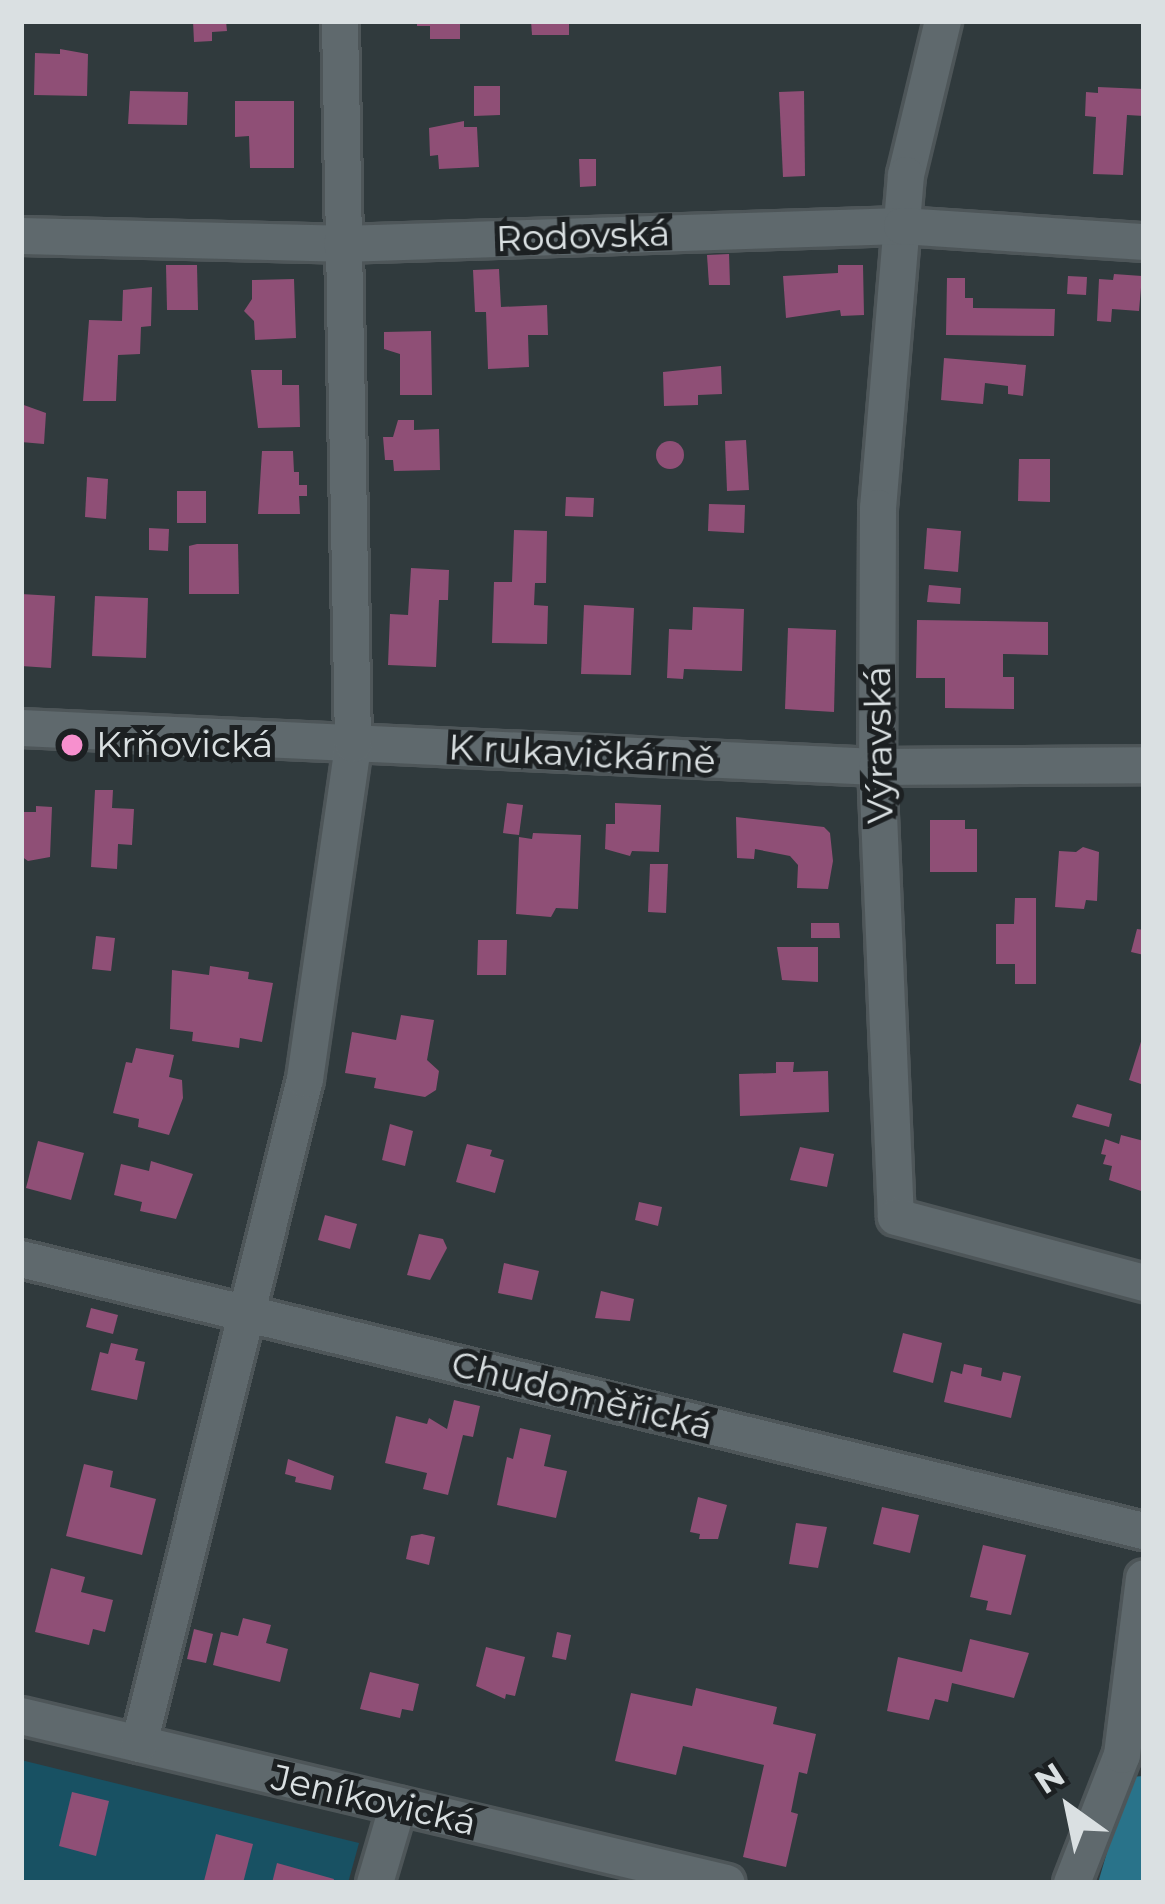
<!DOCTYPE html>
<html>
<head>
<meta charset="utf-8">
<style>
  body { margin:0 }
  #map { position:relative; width:1165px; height:1904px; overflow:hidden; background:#303a3d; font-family:Montserrat,sans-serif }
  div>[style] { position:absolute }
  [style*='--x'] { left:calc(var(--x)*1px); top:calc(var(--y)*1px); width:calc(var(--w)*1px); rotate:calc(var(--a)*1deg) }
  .green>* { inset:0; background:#185163 }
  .forest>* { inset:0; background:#29738a }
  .building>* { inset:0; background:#8f4f76 }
  .round { border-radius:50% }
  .roads { filter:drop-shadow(3px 0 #4e5659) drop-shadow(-3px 0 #4e5659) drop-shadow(0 3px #4e5659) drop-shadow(0 -3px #4e5659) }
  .minor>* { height:36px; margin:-18px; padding:0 18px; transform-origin:18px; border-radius:18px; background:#5f696d }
  .dots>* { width:33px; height:33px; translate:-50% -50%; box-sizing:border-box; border:6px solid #1c2022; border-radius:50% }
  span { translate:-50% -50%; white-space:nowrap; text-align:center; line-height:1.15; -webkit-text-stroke:10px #1c2022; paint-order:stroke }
  .street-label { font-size:36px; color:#dae0e2 }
  .poi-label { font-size:36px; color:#dae0e2 }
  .left { translate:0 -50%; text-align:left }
  .frame { position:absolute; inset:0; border:24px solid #dae0e2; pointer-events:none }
  .north { position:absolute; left:1009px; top:1748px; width:120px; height:120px; -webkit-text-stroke:9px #1c2022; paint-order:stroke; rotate:327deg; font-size:33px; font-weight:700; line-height:48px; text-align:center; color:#dae0e2 }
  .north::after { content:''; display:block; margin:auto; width:42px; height:54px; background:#dae0e2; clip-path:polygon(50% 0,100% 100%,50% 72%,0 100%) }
</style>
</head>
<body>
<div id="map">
  <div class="green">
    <i style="clip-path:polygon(21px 1760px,359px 1843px,348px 1883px,21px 1883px)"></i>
  </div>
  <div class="forest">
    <i style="clip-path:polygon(1144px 1776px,1144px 1883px,1098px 1883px,1129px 1777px)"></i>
  </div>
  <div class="building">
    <i style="clip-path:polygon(193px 21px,226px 21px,227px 31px,212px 32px,212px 41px,194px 42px)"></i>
    <i style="clip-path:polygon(417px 21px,460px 21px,460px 39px,430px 39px,430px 26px,417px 26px)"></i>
    <i style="clip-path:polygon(531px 21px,569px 21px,569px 35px,532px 35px)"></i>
    <i style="clip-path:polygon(60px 49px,88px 54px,87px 96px,34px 95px,35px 53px,60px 54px)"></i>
    <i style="clip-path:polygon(474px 86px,500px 86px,500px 115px,474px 116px)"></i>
    <i style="clip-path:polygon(1098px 87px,1144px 89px,1144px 116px,1127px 115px,1123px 175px,1093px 174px,1096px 117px,1085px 116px,1086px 92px,1098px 93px)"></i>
    <i style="clip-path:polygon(130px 91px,188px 92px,187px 125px,128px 124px)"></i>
    <i style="clip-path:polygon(804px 91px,805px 176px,783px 177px,779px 92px)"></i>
    <i style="clip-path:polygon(235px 101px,294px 101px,294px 168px,250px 168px,249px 136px,235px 137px)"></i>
    <i style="clip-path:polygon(464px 121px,464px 127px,477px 127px,479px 167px,439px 169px,438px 155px,430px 156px,429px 128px)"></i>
    <i style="clip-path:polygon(579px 159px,596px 159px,596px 186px,580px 187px)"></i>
    <i style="clip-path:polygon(729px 254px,730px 285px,709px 285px,707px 255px)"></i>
    <i style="clip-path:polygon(166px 265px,197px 265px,198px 310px,167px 310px)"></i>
    <i style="clip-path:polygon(838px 265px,863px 265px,864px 315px,841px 316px,840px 310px,786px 318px,783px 276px,838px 273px)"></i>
    <i style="clip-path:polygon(499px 269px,501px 307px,547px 305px,548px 335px,528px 335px,529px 367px,488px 369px,486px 312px,475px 312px,473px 270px)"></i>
    <i style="clip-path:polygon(1114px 274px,1142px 276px,1139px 311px,1112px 309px,1111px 322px,1097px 321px,1099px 279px,1113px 280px)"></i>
    <i style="clip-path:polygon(1068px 276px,1087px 277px,1086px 295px,1067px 294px)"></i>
    <i style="clip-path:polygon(947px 278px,965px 278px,965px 298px,973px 298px,973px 308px,1055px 309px,1054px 336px,946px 335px)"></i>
    <i style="clip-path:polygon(294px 279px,296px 338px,255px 340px,254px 321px,244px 311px,252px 299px,252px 280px)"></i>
    <i style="clip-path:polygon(152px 287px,151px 326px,141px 327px,140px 354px,118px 355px,116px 401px,83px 401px,89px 320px,122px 321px,123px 290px)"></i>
    <i style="clip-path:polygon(431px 331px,432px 395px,400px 395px,400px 354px,384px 349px,384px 332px)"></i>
    <i style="clip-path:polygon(944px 358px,1026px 365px,1023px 396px,1008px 394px,1008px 386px,985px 383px,983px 404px,941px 400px)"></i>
    <i style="clip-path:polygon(721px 366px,722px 394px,698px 395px,698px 405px,664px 406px,663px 372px)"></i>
    <i style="clip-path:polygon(251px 370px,282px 370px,282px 385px,299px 385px,300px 427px,258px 428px)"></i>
    <i style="clip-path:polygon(21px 404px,46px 413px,44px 444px,21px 442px)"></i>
    <i style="clip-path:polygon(398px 420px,414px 420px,414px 430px,439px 429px,440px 470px,394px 471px,393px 460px,385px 460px,383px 437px,393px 437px)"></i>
    <i style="clip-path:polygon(746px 440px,749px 490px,727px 491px,725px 441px)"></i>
    <i class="round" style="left:656px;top:441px;width:28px;height:28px"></i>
    <i style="clip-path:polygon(262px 451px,293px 451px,294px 472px,299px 472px,299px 485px,307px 485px,307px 496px,299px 496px,300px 514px,258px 514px)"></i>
    <i style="clip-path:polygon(1019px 459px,1050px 459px,1050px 502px,1018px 501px)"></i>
    <i style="clip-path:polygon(87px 477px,108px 479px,106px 519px,85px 517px)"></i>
    <i style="clip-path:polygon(177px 491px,206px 491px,206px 523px,177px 523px)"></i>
    <i style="clip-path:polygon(566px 497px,594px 498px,593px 517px,565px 516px)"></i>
    <i style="clip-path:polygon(709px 504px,745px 505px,744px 533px,708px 531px)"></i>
    <i style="clip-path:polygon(149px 528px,169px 529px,168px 551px,149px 550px)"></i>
    <i style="clip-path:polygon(927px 528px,961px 531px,958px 572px,924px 569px)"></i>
    <i style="clip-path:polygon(514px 530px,547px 531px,546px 583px,535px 583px,534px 605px,548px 606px,547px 644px,492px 643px,494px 582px,512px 582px)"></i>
    <i style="clip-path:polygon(197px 544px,238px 544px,239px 594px,189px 594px,189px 546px)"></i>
    <i style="clip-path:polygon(411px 568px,449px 570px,448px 600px,439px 600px,436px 667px,388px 665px,390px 614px,408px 615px)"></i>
    <i style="clip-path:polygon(929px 585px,961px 588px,960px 604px,927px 602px)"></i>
    <i style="clip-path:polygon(21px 594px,55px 596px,51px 668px,21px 666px)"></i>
    <i style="clip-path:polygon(95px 596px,148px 598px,146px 658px,92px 656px)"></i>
    <i style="clip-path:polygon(584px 605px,634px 608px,631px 675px,581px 674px)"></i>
    <i style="clip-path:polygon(693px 607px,744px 609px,742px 671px,684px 669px,683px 679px,667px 678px,669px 629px,692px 630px)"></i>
    <i style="clip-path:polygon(917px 620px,1048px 622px,1048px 655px,1003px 654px,1003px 677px,1014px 677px,1014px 709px,945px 708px,945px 678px,916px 678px)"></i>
    <i style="clip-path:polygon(788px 628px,836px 630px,834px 712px,785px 709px)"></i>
    <i style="clip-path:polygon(95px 790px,113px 790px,112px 808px,134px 809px,132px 845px,118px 844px,117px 869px,91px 867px)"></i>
    <i style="clip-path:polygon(507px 803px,523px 805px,519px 835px,503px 833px)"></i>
    <i style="clip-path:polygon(615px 803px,661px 805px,659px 852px,632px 851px,630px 856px,605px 849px,606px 824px,615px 824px)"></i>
    <i style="clip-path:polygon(36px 806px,52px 807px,50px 857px,28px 861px,21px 856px,21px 812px,36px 812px)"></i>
    <i style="clip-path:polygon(736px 817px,824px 827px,830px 833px,833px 861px,828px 889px,797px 888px,798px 865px,790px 856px,755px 849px,754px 859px,737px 858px)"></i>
    <i style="clip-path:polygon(930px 820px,965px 820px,965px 829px,977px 829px,977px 872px,930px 872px)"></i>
    <i style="clip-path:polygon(533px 833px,581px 835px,578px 909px,556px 908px,551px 917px,516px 914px,519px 837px,532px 839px)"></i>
    <i style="clip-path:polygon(1083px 847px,1099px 852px,1097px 901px,1086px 900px,1084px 909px,1055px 907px,1059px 851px,1076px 852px)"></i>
    <i style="clip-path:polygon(650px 864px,668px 864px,666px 913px,648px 912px)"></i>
    <i style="clip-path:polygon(1015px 898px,1036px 898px,1036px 984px,1015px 984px,1015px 964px,996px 964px,996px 924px,1014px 924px)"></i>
    <i style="clip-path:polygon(811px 923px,839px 923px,840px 938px,811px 938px)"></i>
    <i style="clip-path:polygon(1137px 929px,1144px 930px,1144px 955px,1131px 952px)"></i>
    <i style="clip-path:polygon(96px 936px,115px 938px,111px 971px,92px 969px)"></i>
    <i style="clip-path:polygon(478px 940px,507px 940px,506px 975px,477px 975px)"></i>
    <i style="clip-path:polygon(777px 947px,818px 947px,818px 982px,782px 980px)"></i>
    <i style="clip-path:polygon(210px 966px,249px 972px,248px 979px,273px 983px,262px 1042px,240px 1038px,239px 1048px,192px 1041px,193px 1032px,170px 1029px,172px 970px,209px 975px)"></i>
    <i style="clip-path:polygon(401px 1015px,434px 1020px,427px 1060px,439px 1071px,436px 1090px,425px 1097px,374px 1088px,376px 1078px,345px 1073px,352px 1032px,396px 1040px)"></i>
    <i style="clip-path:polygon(1144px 1032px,1144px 1085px,1129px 1080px)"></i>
    <i style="clip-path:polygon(136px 1048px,174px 1055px,169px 1077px,182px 1080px,183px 1098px,169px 1135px,138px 1127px,139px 1119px,113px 1113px,126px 1062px,132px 1063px)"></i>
    <i style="clip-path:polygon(776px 1062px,794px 1062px,793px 1072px,828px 1071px,829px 1112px,740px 1116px,739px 1074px,776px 1073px)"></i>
    <i style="clip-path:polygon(1077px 1104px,1112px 1114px,1109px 1127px,1072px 1117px)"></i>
    <i style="clip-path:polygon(390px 1124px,413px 1131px,405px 1166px,382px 1160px)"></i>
    <i style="clip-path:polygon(1121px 1135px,1144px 1141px,1144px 1192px,1109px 1180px,1112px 1166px,1103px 1164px,1106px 1155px,1101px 1154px,1105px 1139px,1119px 1144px)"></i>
    <i style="clip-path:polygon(38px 1141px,84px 1153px,71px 1200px,26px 1188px)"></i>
    <i style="clip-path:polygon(467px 1144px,492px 1150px,490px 1156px,504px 1160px,495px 1193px,456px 1182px)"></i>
    <i style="clip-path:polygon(800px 1147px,834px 1154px,827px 1187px,790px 1180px)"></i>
    <i style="clip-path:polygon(151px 1161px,193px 1174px,176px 1219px,140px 1211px,142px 1202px,114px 1195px,121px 1164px,149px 1171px)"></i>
    <i style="clip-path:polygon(639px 1202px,662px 1207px,658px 1226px,635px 1220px)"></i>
    <i style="clip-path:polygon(325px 1215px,357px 1224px,350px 1249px,318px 1240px)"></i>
    <i style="clip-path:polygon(419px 1234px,443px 1239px,447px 1248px,430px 1280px,407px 1275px)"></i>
    <i style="clip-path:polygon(504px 1263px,539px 1271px,532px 1300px,498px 1293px)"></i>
    <i style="clip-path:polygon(601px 1291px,634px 1299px,630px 1321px,595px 1318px)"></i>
    <i style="clip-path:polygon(91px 1308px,118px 1315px,113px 1334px,86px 1327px)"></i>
    <i style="clip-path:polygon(903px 1333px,942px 1343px,933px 1383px,893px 1372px)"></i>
    <i style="clip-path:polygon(111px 1343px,138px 1349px,135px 1360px,145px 1362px,137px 1400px,91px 1390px,100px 1352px,108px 1354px)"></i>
    <i style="clip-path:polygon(964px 1364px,982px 1368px,981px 1376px,1001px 1381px,1003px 1372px,1021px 1376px,1011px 1418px,944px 1402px,951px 1371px,962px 1374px)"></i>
    <i style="clip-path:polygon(454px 1400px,480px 1406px,473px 1437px,463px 1435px,448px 1495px,423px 1489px,427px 1473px,385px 1463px,396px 1416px,427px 1424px,429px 1418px,447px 1429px)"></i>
    <i style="clip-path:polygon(520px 1428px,551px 1435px,544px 1466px,567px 1471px,556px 1518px,497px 1505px,507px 1457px,513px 1459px)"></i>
    <i style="clip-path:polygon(288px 1459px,334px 1476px,331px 1490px,295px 1482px,296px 1477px,285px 1474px)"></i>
    <i style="clip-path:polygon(84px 1464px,113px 1471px,110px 1487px,156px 1499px,142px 1555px,66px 1536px)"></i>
    <i style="clip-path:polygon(698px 1497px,727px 1505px,718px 1539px,699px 1539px,700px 1534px,690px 1532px)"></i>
    <i style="clip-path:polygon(882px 1507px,919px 1515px,910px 1553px,873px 1544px)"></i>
    <i style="clip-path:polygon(796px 1523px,827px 1527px,818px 1568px,789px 1564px)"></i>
    <i style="clip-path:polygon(422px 1534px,435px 1537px,429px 1565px,406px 1559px,411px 1536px)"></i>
    <i style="clip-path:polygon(983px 1545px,1026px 1555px,1011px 1615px,986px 1610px,988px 1601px,970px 1597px)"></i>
    <i style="clip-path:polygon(51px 1568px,85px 1577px,81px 1592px,113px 1600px,105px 1632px,93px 1629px,89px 1645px,35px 1632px)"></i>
    <i style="clip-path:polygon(243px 1618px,271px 1625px,266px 1643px,288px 1649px,280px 1682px,213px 1665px,221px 1632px,238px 1636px)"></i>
    <i style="clip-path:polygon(194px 1629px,213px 1634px,206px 1663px,187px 1659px)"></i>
    <i style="clip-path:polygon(557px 1632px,571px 1635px,566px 1660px,552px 1657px)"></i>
    <i style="clip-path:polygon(970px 1639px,1029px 1653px,1014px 1698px,952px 1683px,948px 1702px,935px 1699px,929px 1720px,887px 1711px,898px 1657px,962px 1672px)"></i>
    <i style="clip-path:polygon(486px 1647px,525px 1657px,515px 1696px,506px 1694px,505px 1699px,476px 1686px)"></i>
    <i style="clip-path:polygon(370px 1672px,419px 1684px,413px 1711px,402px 1709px,400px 1718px,360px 1709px)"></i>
    <i style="clip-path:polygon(696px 1688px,777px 1707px,773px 1724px,816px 1734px,807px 1774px,799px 1772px,791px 1812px,798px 1814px,786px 1867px,743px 1857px,764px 1765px,683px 1746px,676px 1775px,615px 1761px,631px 1693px,692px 1706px)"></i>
    <i style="clip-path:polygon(72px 1792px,109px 1801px,96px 1856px,59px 1846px)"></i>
    <i style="clip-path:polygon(216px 1834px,253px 1844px,243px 1883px,204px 1881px)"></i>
    <i style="clip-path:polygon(277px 1863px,334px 1879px,333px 1883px,272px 1883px)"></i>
  </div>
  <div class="roads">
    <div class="minor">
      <i style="--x:943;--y:21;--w:158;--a:103.5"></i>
      <i style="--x:906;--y:175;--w:334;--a:94.8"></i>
      <i style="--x:878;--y:508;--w:259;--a:90.2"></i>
      <i style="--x:877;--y:767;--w:450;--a:87.6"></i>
      <i style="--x:896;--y:1217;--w:257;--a:14.9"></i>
      <i style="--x:21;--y:236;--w:321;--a:1.4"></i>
      <i style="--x:342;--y:244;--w:560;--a:-1.84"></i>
      <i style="--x:902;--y:226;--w:243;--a:3.8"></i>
      <i style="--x:21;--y:728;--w:857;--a:2.61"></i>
      <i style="--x:877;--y:767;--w:267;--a:-0.4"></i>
      <i style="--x:21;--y:1259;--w:1155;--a:13.62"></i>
      <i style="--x:21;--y:1716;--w:725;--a:13.31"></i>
      <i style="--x:139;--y:1744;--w:685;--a:-75.98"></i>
      <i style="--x:305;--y:1079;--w:338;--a:-81.8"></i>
      <i style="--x:353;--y:744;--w:723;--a:-91.03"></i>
      <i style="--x:375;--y:1883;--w:81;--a:-73.6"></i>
      <i style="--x:1072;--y:1883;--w:137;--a:-68.7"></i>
      <i style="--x:1122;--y:1755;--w:178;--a:-82.9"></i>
    </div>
  </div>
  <div class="dots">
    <i style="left:72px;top:745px;background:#f790ce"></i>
  </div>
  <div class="street-label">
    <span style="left:583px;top:236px;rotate:-2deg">Rodovská</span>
    <span style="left:879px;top:745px;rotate:-91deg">Výravská</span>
    <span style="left:582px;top:754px;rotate:3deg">K rukavičkárně</span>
    <span style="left:582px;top:1395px;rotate:14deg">Chudoměřická</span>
    <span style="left:374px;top:1800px;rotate:13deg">Jeníkovická</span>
  </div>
  <div class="poi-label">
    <span class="left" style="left:96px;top:745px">Krňovická</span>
  </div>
  <div class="frame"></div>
  <div class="north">N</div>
</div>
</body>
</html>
